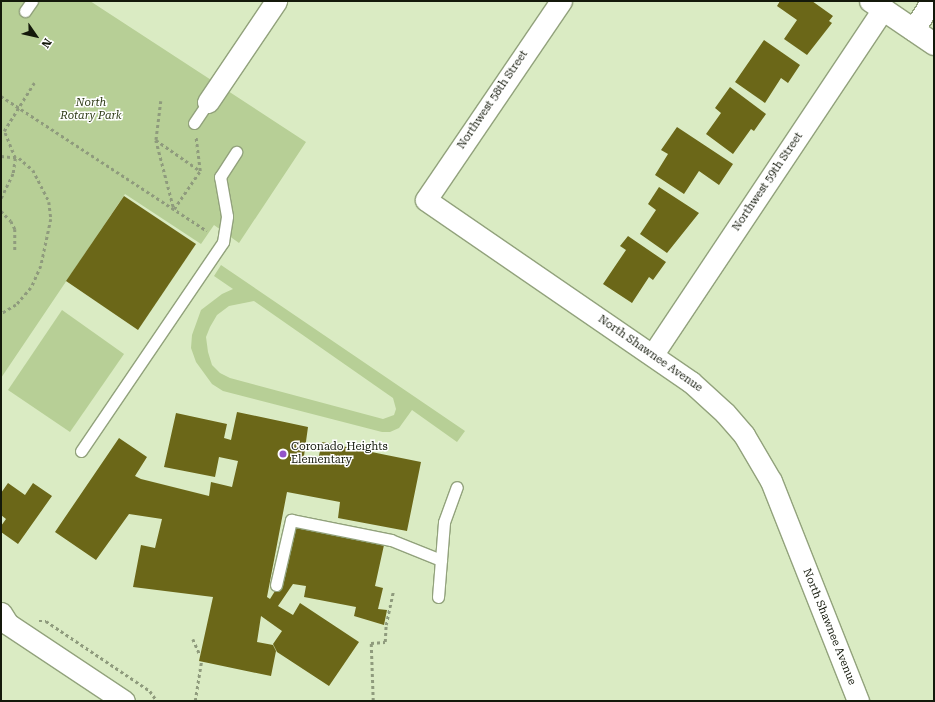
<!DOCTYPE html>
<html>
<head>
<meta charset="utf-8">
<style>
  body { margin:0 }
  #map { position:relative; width:935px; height:702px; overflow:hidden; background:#daebc3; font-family:"Roboto Serif",serif }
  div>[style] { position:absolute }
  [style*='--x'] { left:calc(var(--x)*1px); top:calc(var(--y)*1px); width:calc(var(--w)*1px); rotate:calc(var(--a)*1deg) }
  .green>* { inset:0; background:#b7cf96 }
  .building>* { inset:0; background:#6b6718 }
  .path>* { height:2.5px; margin-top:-1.25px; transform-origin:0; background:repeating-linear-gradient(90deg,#8f9b7d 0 3px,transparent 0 6px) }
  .roads { filter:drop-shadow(1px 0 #92a27c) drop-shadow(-1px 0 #92a27c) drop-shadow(0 1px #92a27c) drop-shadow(0 -1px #92a27c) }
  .service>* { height:11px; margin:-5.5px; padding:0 5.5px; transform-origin:5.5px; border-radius:5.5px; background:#fff }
  .minor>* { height:21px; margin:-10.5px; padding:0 10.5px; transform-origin:10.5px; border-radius:10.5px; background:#fff }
  .tertiary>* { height:22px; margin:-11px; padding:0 11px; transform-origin:11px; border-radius:11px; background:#fff }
  .dots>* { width:11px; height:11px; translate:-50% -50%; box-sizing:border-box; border:2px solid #fff; border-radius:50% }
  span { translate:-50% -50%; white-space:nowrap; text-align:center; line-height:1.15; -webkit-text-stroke:3px #fff; paint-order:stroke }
  .street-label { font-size:11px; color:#14190b }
  .park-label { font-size:11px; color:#2e3b16; font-style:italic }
  .poi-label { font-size:11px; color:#14190b }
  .left { translate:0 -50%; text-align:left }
  .frame { position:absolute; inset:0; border:2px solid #14190b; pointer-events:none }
  .north { position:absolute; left:16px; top:16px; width:40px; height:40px; -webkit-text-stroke:3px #fff; paint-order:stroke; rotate:124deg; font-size:11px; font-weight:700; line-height:16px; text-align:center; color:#14190b }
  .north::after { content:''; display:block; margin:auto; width:14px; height:18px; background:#14190b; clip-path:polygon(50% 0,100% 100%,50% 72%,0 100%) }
</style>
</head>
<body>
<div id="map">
  <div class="green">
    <i style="clip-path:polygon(1px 1px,90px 1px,306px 142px,239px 243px,214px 225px,201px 244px,125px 194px,1px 378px)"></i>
    <i style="clip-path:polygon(evenodd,221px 265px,465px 431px,457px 442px,412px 410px,399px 428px,390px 432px,382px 432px,223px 391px,212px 384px,196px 362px,191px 348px,192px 335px,201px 310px,222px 294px,233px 289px,214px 276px,221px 265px,254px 301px,393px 398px,396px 409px,394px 415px,383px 419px,230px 378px,220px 373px,212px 365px,208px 352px,206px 337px,210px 327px,217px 315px,229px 306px,254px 301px)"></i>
    <i style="clip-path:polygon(62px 310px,124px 354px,70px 432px,8px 390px)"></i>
  </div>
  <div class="building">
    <i style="clip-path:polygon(780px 1px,812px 1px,833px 16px,829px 21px,832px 23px,807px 55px,784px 39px,797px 20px,777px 6px)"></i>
    <i style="clip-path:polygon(764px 40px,800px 65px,788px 83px,781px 78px,765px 103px,735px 82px)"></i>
    <i style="clip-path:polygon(730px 87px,766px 114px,754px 131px,751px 129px,733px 154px,706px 134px,721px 113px,715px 108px)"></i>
    <i style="clip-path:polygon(677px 127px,733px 164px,719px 185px,699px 171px,684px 194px,655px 175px,668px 154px,661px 150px)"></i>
    <i style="clip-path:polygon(659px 187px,699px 213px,667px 253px,640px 234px,656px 210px,648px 204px)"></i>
    <i style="clip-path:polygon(124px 196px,196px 244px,138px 330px,66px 281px)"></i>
    <i style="clip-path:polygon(628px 236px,666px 262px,653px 280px,649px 277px,632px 303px,603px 284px,626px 250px,620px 246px)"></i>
    <i style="clip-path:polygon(237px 412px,308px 427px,304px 456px,318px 460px,322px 442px,421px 462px,407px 531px,338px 518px,340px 502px,287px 492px,267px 597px,270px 599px,285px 575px,295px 527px,384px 545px,375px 586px,383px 588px,378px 609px,387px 610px,384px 625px,354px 616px,356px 607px,304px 597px,306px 586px,293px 584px,278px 606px,293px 615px,300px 603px,359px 642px,329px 686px,277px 652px,273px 644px,282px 631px,261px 616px,257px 642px,273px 645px,276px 651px,271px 676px,199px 661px,213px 597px,133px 587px,141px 545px,155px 548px,162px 519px,129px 514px,96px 560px,55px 532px,119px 438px,147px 457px,135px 476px,141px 479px,209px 496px,211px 482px,232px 487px,238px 461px,219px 457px,215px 477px,164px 467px,176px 413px,227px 424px,224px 438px,231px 440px)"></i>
    <i style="clip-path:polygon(8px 483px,25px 495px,33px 483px,52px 496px,18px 544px,1px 532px,1px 526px,6px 519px,1px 515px,1px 493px)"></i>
  </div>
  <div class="path">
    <i style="--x:1;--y:96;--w:246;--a:33.2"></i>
    <i style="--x:161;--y:101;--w:39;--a:97"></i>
    <i style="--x:156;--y:140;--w:71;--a:75.4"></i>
    <i style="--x:156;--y:140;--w:52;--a:34.9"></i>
    <i style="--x:1;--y:156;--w:18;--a:6"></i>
    <i style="--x:19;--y:158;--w:18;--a:41"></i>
    <i style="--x:33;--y:170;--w:36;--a:63"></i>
    <i style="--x:49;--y:202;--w:17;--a:83"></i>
    <i style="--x:51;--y:219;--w:48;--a:102"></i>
    <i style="--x:41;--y:266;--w:24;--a:114"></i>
    <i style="--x:31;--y:288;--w:23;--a:131"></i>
    <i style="--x:16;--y:305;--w:17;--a:149"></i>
    <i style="--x:1;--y:198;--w:28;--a:-64"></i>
    <i style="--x:13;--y:173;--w:15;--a:-82"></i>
    <i style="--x:15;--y:158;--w:29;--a:-112"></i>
    <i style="--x:4;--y:131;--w:57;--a:-58"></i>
    <i style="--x:174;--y:209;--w:46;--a:-55.6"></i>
    <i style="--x:200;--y:171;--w:35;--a:-97"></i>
    <i style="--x:1;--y:211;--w:14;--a:45"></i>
    <i style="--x:11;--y:221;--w:9;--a:63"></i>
    <i style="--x:15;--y:229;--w:22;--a:90"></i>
    <i style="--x:39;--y:621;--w:7;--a:0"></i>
    <i style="--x:46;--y:621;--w:125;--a:33.9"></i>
    <i style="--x:150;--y:691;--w:12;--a:55"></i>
    <i style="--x:193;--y:639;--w:17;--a:66"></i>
    <i style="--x:195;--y:701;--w:39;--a:-81"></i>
    <i style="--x:373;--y:701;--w:58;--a:-92"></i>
    <i style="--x:371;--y:643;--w:14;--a:-4"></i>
    <i style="--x:385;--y:642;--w:17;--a:-87"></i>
    <i style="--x:386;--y:625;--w:34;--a:-78"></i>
  </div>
  <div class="roads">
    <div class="service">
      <i style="--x:25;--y:11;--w:12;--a:-55"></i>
      <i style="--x:194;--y:123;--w:25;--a:-56"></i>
      <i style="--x:81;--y:451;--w:253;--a:-55.8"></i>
      <i style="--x:223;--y:242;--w:26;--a:-81"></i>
      <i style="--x:227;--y:216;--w:40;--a:-100"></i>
      <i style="--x:220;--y:177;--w:30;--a:-57"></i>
      <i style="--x:276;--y:585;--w:67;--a:-77"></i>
      <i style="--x:291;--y:520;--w:102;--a:11.3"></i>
      <i style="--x:391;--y:540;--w:54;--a:21.8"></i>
      <i style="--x:438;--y:597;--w:75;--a:-85.4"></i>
      <i style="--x:444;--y:522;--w:37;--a:-70"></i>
    </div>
    <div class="minor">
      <i style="--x:561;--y:1;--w:240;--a:124.2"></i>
      <i style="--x:426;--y:200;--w:321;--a:34.5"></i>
      <i style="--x:691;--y:382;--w:46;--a:42.4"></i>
      <i style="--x:725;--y:413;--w:29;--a:49"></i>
      <i style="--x:744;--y:435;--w:53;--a:59.6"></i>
      <i style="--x:771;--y:481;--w:237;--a:68.4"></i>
      <i style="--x:913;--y:30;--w:35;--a:-57"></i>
      <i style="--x:208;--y:102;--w:122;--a:-56"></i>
      <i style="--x:653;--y:354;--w:415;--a:-56.3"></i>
      <i style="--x:1;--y:613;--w:13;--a:58"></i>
      <i style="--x:8;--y:624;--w:139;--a:33.6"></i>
    </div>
    <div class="tertiary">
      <i style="--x:871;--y:1;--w:76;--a:34.3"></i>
    </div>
  </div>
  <div class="dots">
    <i style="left:283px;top:454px;background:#9353c9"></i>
  </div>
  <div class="street-label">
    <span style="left:493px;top:100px;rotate:-56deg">Northwest 58th Street</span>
    <span style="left:768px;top:182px;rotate:-56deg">Northwest 59th Street</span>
    <span style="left:650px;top:354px;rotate:35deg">North Shawnee Avenue</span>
    <span style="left:829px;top:627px;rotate:68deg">North Shawnee Avenue</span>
  </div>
  <div class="park-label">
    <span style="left:91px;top:110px">North<br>Rotary Park</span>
  </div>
  <div class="poi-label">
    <span class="left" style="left:291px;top:454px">Coronado Heights<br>Elementary</span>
  </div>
  <div class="frame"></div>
  <div class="north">N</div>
</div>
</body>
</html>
